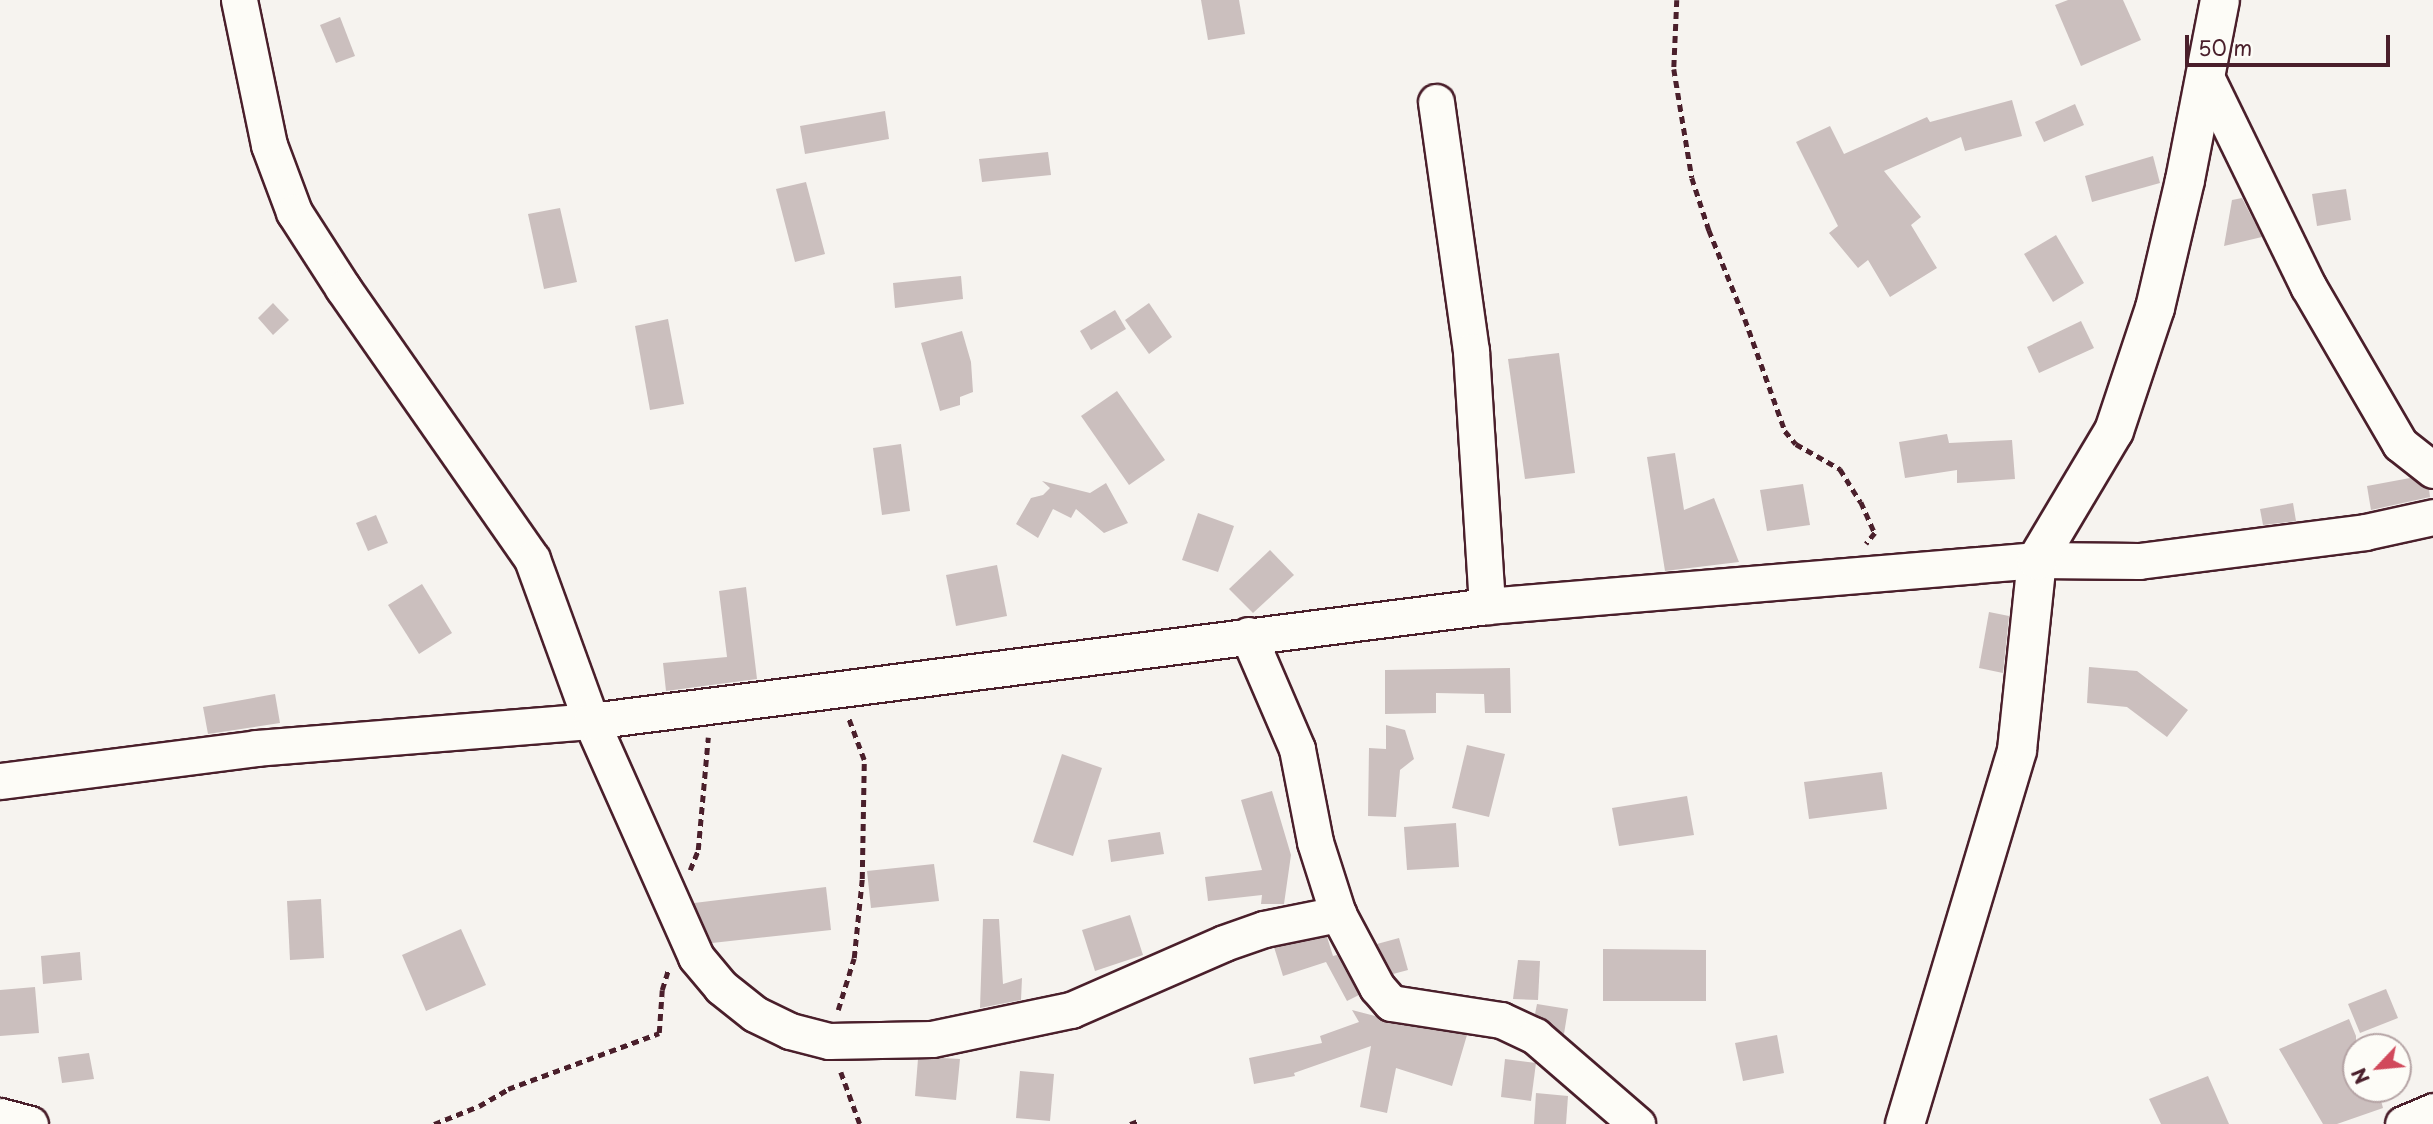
<!DOCTYPE html>
<html>
<head>
<meta charset="utf-8">
<style>
  body { margin:0 }
  #map { position:relative; width:2433px; height:1124px; overflow:hidden; background:#f6f3ef; font-family:"Playpen Sans",sans-serif }
  div>[style] { position:absolute }
  [style*='--x'] { left:calc(var(--x)*1px); top:calc(var(--y)*1px); width:calc(var(--w)*1px); rotate:calc(var(--a)*1deg) }
  .building>* { inset:0; background:#cbbfbe }
  .path>* { height:4.5px; margin-top:-2.25px; transform-origin:0; background:repeating-linear-gradient(90deg,#4a1f2b 0 7px,transparent 0 12px) }
  .roads { filter:drop-shadow(2px 0 #4a1f2b) drop-shadow(-2px 0 #4a1f2b) drop-shadow(0 2px #4a1f2b) drop-shadow(0 -2px #4a1f2b) }
  .minor>* { height:35px; margin:-17.5px; padding:0 17.5px; transform-origin:17.5px; border-radius:17.5px; background:#fdfcf7 }
  .major>* { height:38px; margin:-19px; padding:0 19px; transform-origin:19px; border-radius:19px; background:#fdfcf7 }
  span { translate:-50% -50%; white-space:nowrap; text-align:center; line-height:1.15; -webkit-text-stroke:6px #fdfcf7; paint-order:stroke }
  .north { position:absolute; left:2342px; top:1033px; width:70px; height:70px; box-sizing:border-box; background:#fdfcf7; border:2px solid #b5a4a5; border-radius:50%; rotate:244deg; font-size:19px; font-weight:700; line-height:28px; text-align:center; color:#4a1f2b }
  .north::after { content:''; display:block; margin:auto; width:24px; height:32px; background:#d1495b; clip-path:polygon(50% 0,100% 100%,50% 72%,0 100%) }
  .scale { position:absolute; left:2185px; top:35px; width:205px; height:32px; box-sizing:border-box; border:4px solid #4a1f2b; border-top:0; padding-left:9px; font-size:21px; line-height:24px; white-space:nowrap; color:#4a1f2b; -webkit-text-stroke:5px #fdfcf7; paint-order:stroke }
</style>
</head>
<body>
<div id="map">
  <div class="building">
    <i style="clip-path:polygon(1201px 0,1239px 0,1245px 34px,1208px 40px)"></i>
    <i style="clip-path:polygon(2068px 0,2123px 0,2141px 40px,2081px 66px,2055px 5px)"></i>
    <i style="clip-path:polygon(340px 17px,355px 56px,336px 63px,320px 25px)"></i>
    <i style="clip-path:polygon(2012px 100px,2022px 136px,1965px 151px,1961px 137px,1884px 171px,1921px 217px,1911px 225px,1937px 268px,1890px 297px,1868px 260px,1858px 268px,1829px 233px,1838px 226px,1796px 142px,1830px 126px,1844px 154px,1927px 117px,1930px 122px)"></i>
    <i style="clip-path:polygon(2075px 104px,2084px 125px,2044px 142px,2035px 122px)"></i>
    <i style="clip-path:polygon(885px 111px,889px 139px,805px 154px,800px 126px)"></i>
    <i style="clip-path:polygon(1048px 152px,1051px 175px,982px 182px,979px 159px)"></i>
    <i style="clip-path:polygon(2153px 156px,2160px 183px,2092px 202px,2085px 176px)"></i>
    <i style="clip-path:polygon(806px 182px,825px 254px,795px 262px,776px 189px)"></i>
    <i style="clip-path:polygon(2346px 189px,2351px 220px,2317px 226px,2312px 194px)"></i>
    <i style="clip-path:polygon(2242px 198px,2262px 237px,2224px 246px,2232px 200px)"></i>
    <i style="clip-path:polygon(560px 208px,577px 282px,544px 289px,528px 214px)"></i>
    <i style="clip-path:polygon(2056px 235px,2084px 283px,2053px 302px,2024px 254px)"></i>
    <i style="clip-path:polygon(961px 276px,963px 299px,895px 308px,893px 283px)"></i>
    <i style="clip-path:polygon(273px 303px,289px 320px,273px 335px,258px 318px)"></i>
    <i style="clip-path:polygon(1149px 303px,1172px 337px,1149px 354px,1125px 320px)"></i>
    <i style="clip-path:polygon(1115px 310px,1126px 329px,1091px 350px,1080px 331px)"></i>
    <i style="clip-path:polygon(668px 319px,684px 404px,650px 410px,635px 326px)"></i>
    <i style="clip-path:polygon(2081px 321px,2094px 348px,2039px 373px,2027px 347px)"></i>
    <i style="clip-path:polygon(962px 331px,971px 362px,973px 392px,960px 397px,960px 405px,940px 411px,921px 343px)"></i>
    <i style="clip-path:polygon(1559px 353px,1575px 473px,1525px 479px,1508px 359px)"></i>
    <i style="clip-path:polygon(1117px 391px,1165px 460px,1129px 485px,1081px 416px)"></i>
    <i style="clip-path:polygon(1947px 434px,1949px 443px,2012px 440px,2015px 479px,1957px 483px,1957px 470px,1905px 478px,1899px 442px)"></i>
    <i style="clip-path:polygon(901px 444px,910px 511px,882px 515px,873px 448px)"></i>
    <i style="clip-path:polygon(1675px 453px,1684px 510px,1714px 498px,1739px 562px,1665px 571px,1647px 457px)"></i>
    <i style="clip-path:polygon(2410px 478px,2429px 489px,2430px 497px,2371px 510px,2367px 486px)"></i>
    <i style="clip-path:polygon(1042px 481px,1090px 493px,1106px 483px,1128px 523px,1104px 533px,1076px 509px,1071px 518px,1053px 509px,1038px 538px,1016px 524px,1031px 498px,1043px 495px,1050px 488px)"></i>
    <i style="clip-path:polygon(1803px 484px,1810px 525px,1767px 531px,1760px 490px)"></i>
    <i style="clip-path:polygon(2293px 503px,2296px 521px,2263px 525px,2260px 509px)"></i>
    <i style="clip-path:polygon(1198px 513px,1234px 526px,1218px 572px,1182px 560px)"></i>
    <i style="clip-path:polygon(376px 515px,388px 543px,368px 551px,356px 523px)"></i>
    <i style="clip-path:polygon(1270px 550px,1294px 575px,1253px 613px,1229px 589px)"></i>
    <i style="clip-path:polygon(997px 565px,1007px 616px,956px 626px,946px 575px)"></i>
    <i style="clip-path:polygon(422px 584px,452px 633px,419px 654px,388px 605px)"></i>
    <i style="clip-path:polygon(746px 587px,757px 679px,666px 691px,663px 663px,727px 657px,719px 591px)"></i>
    <i style="clip-path:polygon(1989px 612px,2009px 616px,2003px 673px,1979px 668px)"></i>
    <i style="clip-path:polygon(2089px 667px,2137px 671px,2188px 710px,2167px 737px,2127px 707px,2087px 703px)"></i>
    <i style="clip-path:polygon(1510px 668px,1511px 713px,1485px 713px,1484px 694px,1436px 693px,1436px 713px,1385px 714px,1385px 670px)"></i>
    <i style="clip-path:polygon(275px 694px,280px 723px,208px 734px,203px 707px)"></i>
    <i style="clip-path:polygon(1386px 725px,1405px 730px,1414px 759px,1400px 770px,1396px 817px,1368px 816px,1369px 748px,1386px 749px)"></i>
    <i style="clip-path:polygon(1467px 745px,1505px 754px,1489px 817px,1452px 808px)"></i>
    <i style="clip-path:polygon(1062px 754px,1102px 768px,1073px 856px,1033px 842px)"></i>
    <i style="clip-path:polygon(1882px 772px,1887px 809px,1809px 819px,1804px 782px)"></i>
    <i style="clip-path:polygon(1272px 791px,1291px 855px,1284px 904px,1261px 904px,1262px 895px,1208px 901px,1205px 877px,1262px 870px,1241px 800px)"></i>
    <i style="clip-path:polygon(1687px 796px,1694px 835px,1619px 846px,1612px 808px)"></i>
    <i style="clip-path:polygon(1456px 823px,1459px 867px,1407px 870px,1404px 827px)"></i>
    <i style="clip-path:polygon(1160px 832px,1164px 854px,1111px 862px,1108px 840px)"></i>
    <i style="clip-path:polygon(934px 864px,939px 901px,871px 908px,867px 871px)"></i>
    <i style="clip-path:polygon(826px 887px,831px 930px,712px 943px,694px 903px)"></i>
    <i style="clip-path:polygon(321px 899px,324px 958px,290px 960px,287px 901px)"></i>
    <i style="clip-path:polygon(1130px 915px,1143px 955px,1095px 971px,1082px 930px)"></i>
    <i style="clip-path:polygon(983px 919px,999px 919px,1003px 984px,1022px 978px,1021px 1000px,980px 1008px)"></i>
    <i style="clip-path:polygon(461px 929px,486px 985px,426px 1011px,402px 955px)"></i>
    <i style="clip-path:polygon(1327px 937px,1333px 956px,1337px 955px,1359px 995px,1347px 1001px,1326px 962px,1283px 976px,1274px 947px)"></i>
    <i style="clip-path:polygon(1399px 938px,1408px 970px,1393px 974px,1377px 944px)"></i>
    <i style="clip-path:polygon(1603px 949px,1706px 950px,1706px 1001px,1603px 1001px)"></i>
    <i style="clip-path:polygon(80px 952px,82px 980px,43px 984px,41px 956px)"></i>
    <i style="clip-path:polygon(1518px 960px,1540px 961px,1538px 1000px,1513px 999px)"></i>
    <i style="clip-path:polygon(35px 987px,39px 1033px,0 1036px,0 990px)"></i>
    <i style="clip-path:polygon(2386px 989px,2398px 1018px,2360px 1033px,2348px 1004px)"></i>
    <i style="clip-path:polygon(1537px 1004px,1568px 1009px,1564px 1034px,1535px 1014px)"></i>
    <i style="clip-path:polygon(1352px 1010px,1375px 1016px,1388px 1023px,1467px 1035px,1452px 1086px,1396px 1068px,1387px 1113px,1360px 1107px,1371px 1046px,1294px 1073px,1295px 1076px,1254px 1084px,1249px 1058px,1322px 1043px,1320px 1036px,1359px 1022px)"></i>
    <i style="clip-path:polygon(2349px 1019px,2356px 1036px,2356px 1089px,2378px 1089px,2383px 1108px,2337px 1124px,2323px 1124px,2279px 1049px)"></i>
    <i style="clip-path:polygon(1777px 1035px,1784px 1073px,1743px 1081px,1735px 1043px)"></i>
    <i style="clip-path:polygon(89px 1053px,94px 1079px,62px 1083px,58px 1057px)"></i>
    <i style="clip-path:polygon(942px 1058px,960px 1059px,956px 1100px,915px 1096px,918px 1059px)"></i>
    <i style="clip-path:polygon(1505px 1059px,1536px 1063px,1531px 1101px,1501px 1097px)"></i>
    <i style="clip-path:polygon(1020px 1071px,1054px 1074px,1050px 1121px,1016px 1118px)"></i>
    <i style="clip-path:polygon(2208px 1076px,2229px 1124px,2161px 1124px,2149px 1099px)"></i>
    <i style="clip-path:polygon(1536px 1093px,1568px 1096px,1566px 1124px,1534px 1124px)"></i>
  </div>
  <div class="path">
    <i style="--x:1677;--y:0;--w:69;--a:92.5"></i>
    <i style="--x:1674;--y:69;--w:110;--a:80.6"></i>
    <i style="--x:1692;--y:178;--w:55;--a:71.9"></i>
    <i style="--x:1709;--y:230;--w:96;--a:68"></i>
    <i style="--x:1745;--y:319;--w:119;--a:70.3"></i>
    <i style="--x:1785;--y:431;--w:17;--a:50"></i>
    <i style="--x:1796;--y:444;--w:51;--a:29.6"></i>
    <i style="--x:1840;--y:469;--w:39;--a:58"></i>
    <i style="--x:1861;--y:502;--w:34;--a:66"></i>
    <i style="--x:1875;--y:533;--w:14;--a:129"></i>
    <i style="--x:690;--y:870;--w:22;--a:-68"></i>
    <i style="--x:698;--y:850;--w:113;--a:-84.9"></i>
    <i style="--x:838;--y:1010;--w:54;--a:-72.9"></i>
    <i style="--x:854;--y:958;--w:79;--a:-84.2"></i>
    <i style="--x:862;--y:879;--w:119;--a:-89"></i>
    <i style="--x:864;--y:760;--w:46;--a:-110.4"></i>
    <i style="--x:841;--y:1072;--w:55;--a:69.9"></i>
    <i style="--x:434;--y:1124;--w:48;--a:-21.8"></i>
    <i style="--x:479;--y:1106;--w:34;--a:-30"></i>
    <i style="--x:508;--y:1089;--w:161;--a:-20.3"></i>
    <i style="--x:659;--y:1033;--w:43;--a:-86"></i>
    <i style="--x:662;--y:990;--w:21;--a:-73"></i>
    <i style="--x:1130;--y:1124;--w:9;--a:-21"></i>
  </div>
  <div class="roads">
    <div class="minor">
      <i style="--x:239;--y:0;--w:148;--a:78.3"></i>
      <i style="--x:269;--y:145;--w:72;--a:69.5"></i>
      <i style="--x:294;--y:212;--w:90;--a:57.2"></i>
      <i style="--x:343;--y:288;--w:330;--a:55.1"></i>
      <i style="--x:532;--y:559;--w:172;--a:70"></i>
      <i style="--x:591;--y:721;--w:258;--a:66"></i>
      <i style="--x:696;--y:957;--w:39;--a:50"></i>
      <i style="--x:721;--y:987;--w:43;--a:38.5"></i>
      <i style="--x:755;--y:1014;--w:39;--a:26"></i>
      <i style="--x:790;--y:1031;--w:40;--a:14.4"></i>
      <i style="--x:829;--y:1041;--w:103;--a:-1.1"></i>
      <i style="--x:932;--y:1039;--w:142;--a:-11.8"></i>
      <i style="--x:1071;--y:1010;--w:167;--a:-23.6"></i>
      <i style="--x:1224;--y:943;--w:42;--a:-19.3"></i>
      <i style="--x:1264;--y:929;--w:76;--a:-11.5"></i>
      <i style="--x:2206;--y:77;--w:233;--a:64"></i>
      <i style="--x:2308;--y:286;--w:183;--a:59.8"></i>
      <i style="--x:2400;--y:444;--w:42;--a:38.2"></i>
      <i style="--x:1436;--y:102;--w:251;--a:82"></i>
      <i style="--x:1471;--y:351;--w:256;--a:86.4"></i>
      <i style="--x:1248;--y:635;--w:124;--a:66.7"></i>
      <i style="--x:1297;--y:749;--w:95;--a:79"></i>
      <i style="--x:1315;--y:842;--w:76;--a:72.3"></i>
      <i style="--x:1338;--y:914;--w:83;--a:61.9"></i>
      <i style="--x:1377;--y:987;--w:21;--a:49"></i>
      <i style="--x:1391;--y:1003;--w:111;--a:8.8"></i>
      <i style="--x:1501;--y:1020;--w:38;--a:25"></i>
      <i style="--x:1535;--y:1036;--w:135;--a:40.8"></i>
      <i style="--x:0;--y:781;--w:258;--a:-7.3"></i>
      <i style="--x:256;--y:748;--w:336;--a:-4.6"></i>
      <i style="--x:591;--y:721;--w:903;--a:-7.31"></i>
      <i style="--x:1487;--y:606;--w:552;--a:-4.78"></i>
      <i style="--x:2037;--y:560;--w:102;--a:0.6"></i>
      <i style="--x:2139;--y:561;--w:228;--a:-7.3"></i>
      <i style="--x:2365;--y:532;--w:70;--a:-12.4"></i>
      <i style="--x:0;--y:1116;--w:31;--a:15"></i>
      <i style="--x:2403;--y:1124;--w:33;--a:-23"></i>
    </div>
    <div class="major">
      <i style="--x:1905;--y:1124;--w:390;--a:-73.3"></i>
      <i style="--x:2017;--y:750;--w:191;--a:-84"></i>
      <i style="--x:2037;--y:560;--w:150;--a:-59.2"></i>
      <i style="--x:2114;--y:431;--w:130;--a:-71.6"></i>
      <i style="--x:2155;--y:308;--w:131;--a:-76.8"></i>
      <i style="--x:2185;--y:180;--w:183;--a:-79"></i>
    </div>
  </div>
  <div class="north">N</div>
  <div class="scale">50 m</div>
</div>
</body>
</html>
